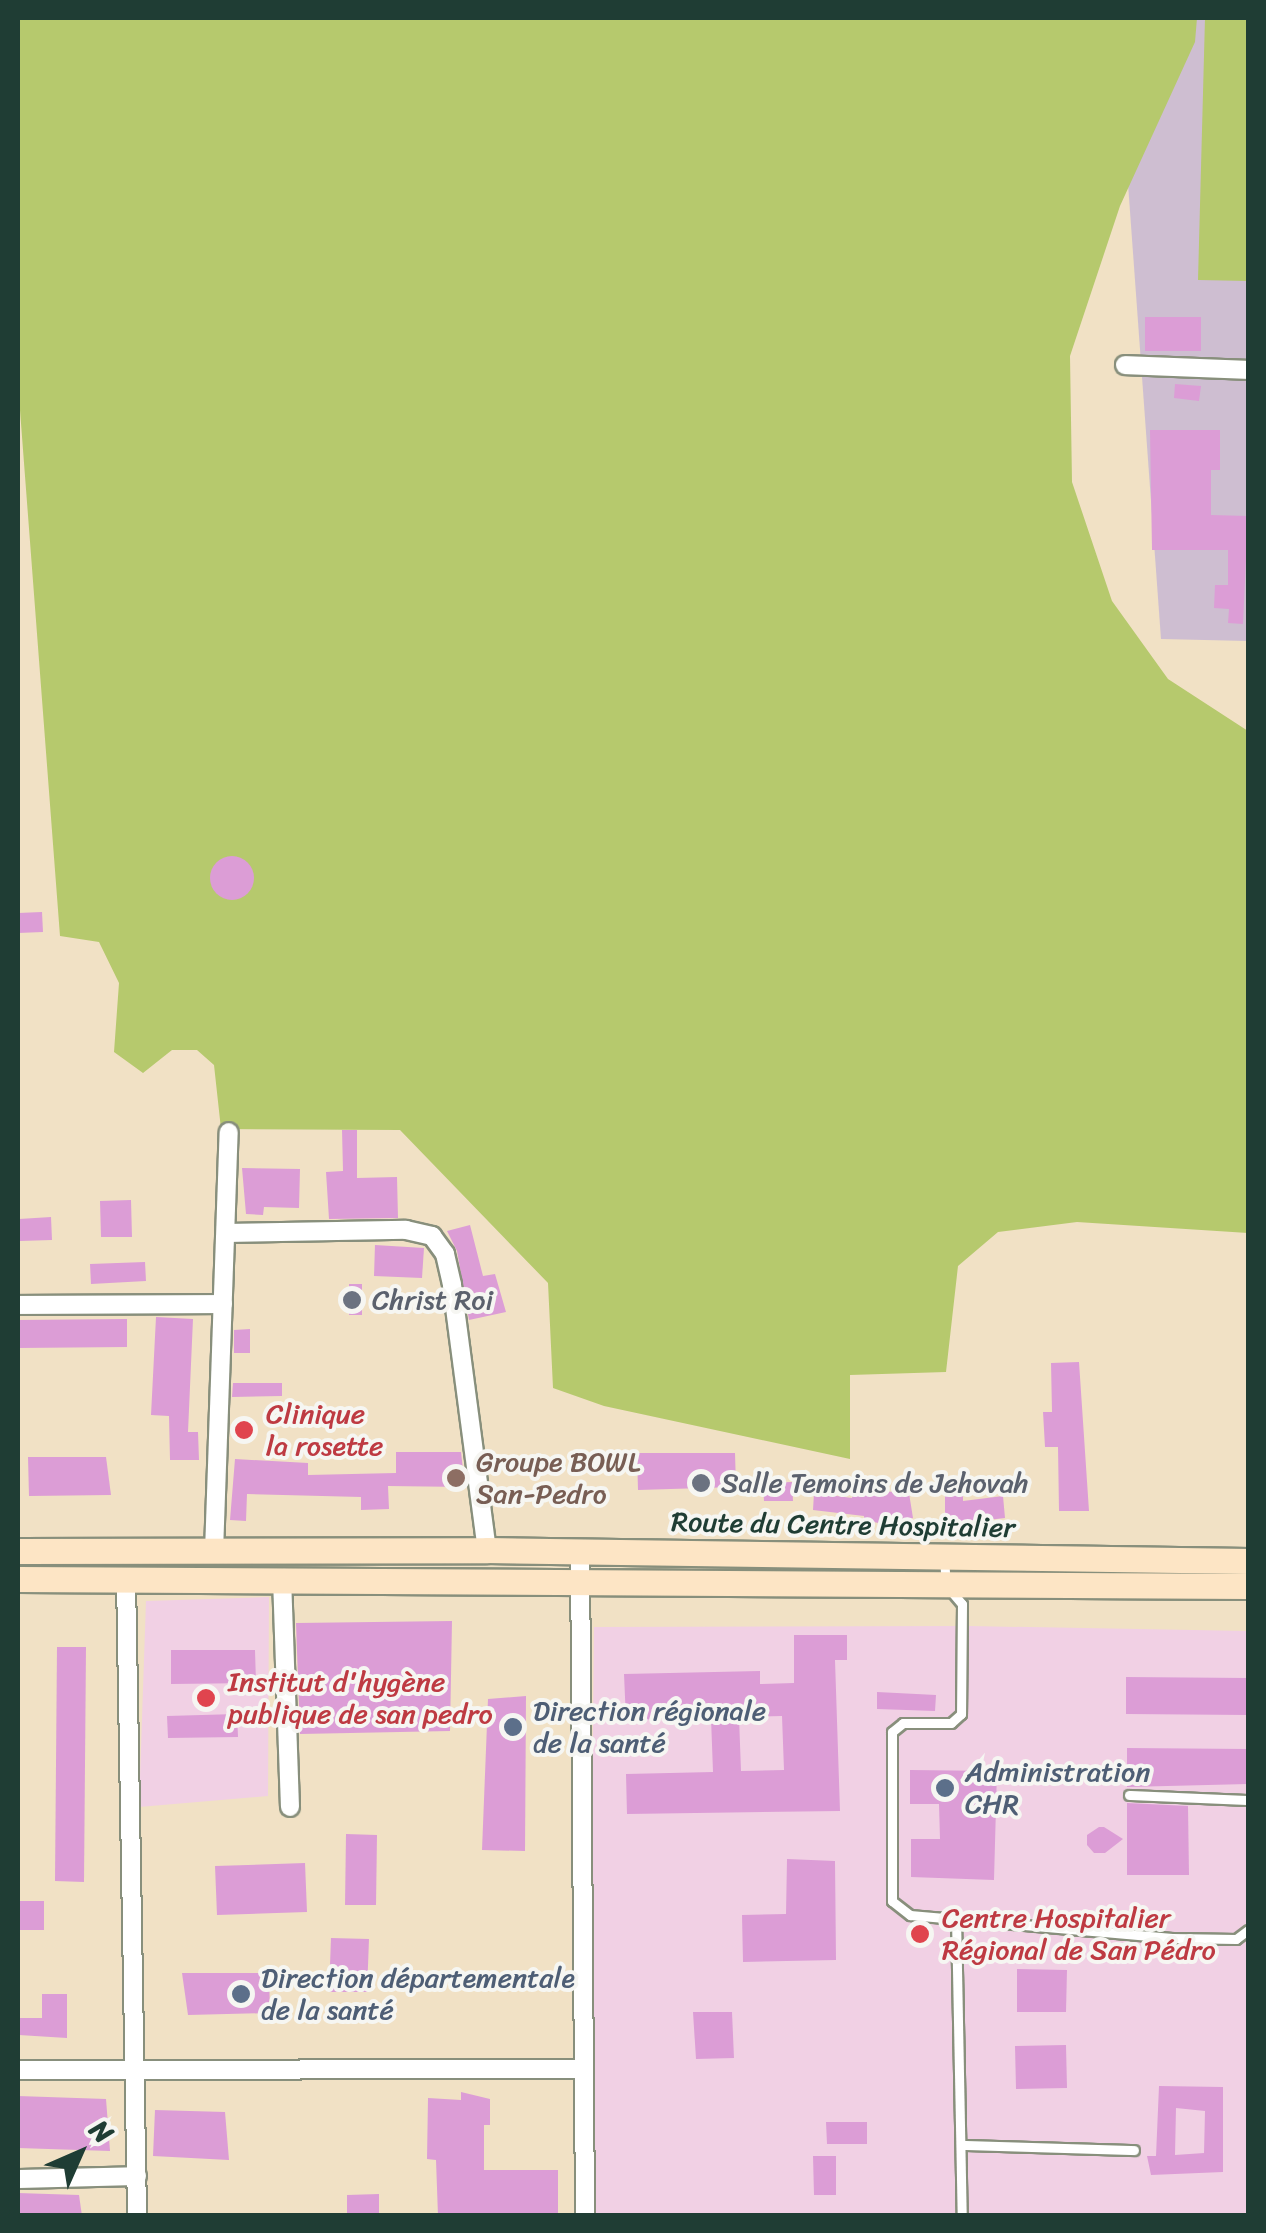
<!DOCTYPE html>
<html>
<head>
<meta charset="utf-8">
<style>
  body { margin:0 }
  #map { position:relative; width:1266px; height:2233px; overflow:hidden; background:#f1e1c5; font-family:Sriracha,sans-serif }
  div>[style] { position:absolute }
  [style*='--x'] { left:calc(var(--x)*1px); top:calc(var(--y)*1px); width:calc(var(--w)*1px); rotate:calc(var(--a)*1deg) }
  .built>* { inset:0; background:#f1d0e4 }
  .industrial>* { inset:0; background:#cebed1 }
  .green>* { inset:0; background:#b6c96d }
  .building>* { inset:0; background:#dc9dd6 }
  .round { border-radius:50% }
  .roads { filter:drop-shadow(2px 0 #888f7c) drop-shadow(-2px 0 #888f7c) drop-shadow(0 2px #888f7c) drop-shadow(0 -2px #888f7c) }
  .lane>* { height:9px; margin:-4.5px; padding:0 4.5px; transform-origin:4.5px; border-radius:4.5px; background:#fff }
  .street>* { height:18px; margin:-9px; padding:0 9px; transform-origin:9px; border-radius:9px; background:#fff }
  .secondary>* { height:25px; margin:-12.5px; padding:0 12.5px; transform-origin:12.5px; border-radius:12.5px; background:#fde5c5 }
  .dots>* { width:28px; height:28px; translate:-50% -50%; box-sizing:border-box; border:5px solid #f6f6f2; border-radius:50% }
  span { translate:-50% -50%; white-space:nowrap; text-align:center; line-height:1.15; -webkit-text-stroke:8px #f6f6f2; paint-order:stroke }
  .worship-label { font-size:28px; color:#5b616d }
  .left { translate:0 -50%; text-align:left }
  .health-label { font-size:28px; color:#be3a42 }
  .education-label { font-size:28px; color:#785e54 }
  .street-label { font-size:28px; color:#1f3d34 }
  .service-label { font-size:28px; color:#4e5e75 }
  .frame { position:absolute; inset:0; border:20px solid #1f3d34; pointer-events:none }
  .north { position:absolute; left:30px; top:2103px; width:100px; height:100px; -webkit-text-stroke:8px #f6f6f2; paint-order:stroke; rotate:45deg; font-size:28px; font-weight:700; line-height:40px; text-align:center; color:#1f3d34 }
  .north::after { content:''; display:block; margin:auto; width:35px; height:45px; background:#1f3d34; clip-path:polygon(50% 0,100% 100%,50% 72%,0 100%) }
</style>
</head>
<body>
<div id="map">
  <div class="built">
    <i style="clip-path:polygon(269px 1597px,268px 1796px,139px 1807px,146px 1601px)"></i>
    <i style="clip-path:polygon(969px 1626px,1248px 1631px,1248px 2215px,596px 2216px,592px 2204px,591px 1915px,594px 1627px)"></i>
  </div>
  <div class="industrial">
    <i style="clip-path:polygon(1116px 18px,1248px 18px,1248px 641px,1161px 639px)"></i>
  </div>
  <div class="green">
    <i style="clip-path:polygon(18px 18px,1197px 18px,1195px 42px,1120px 206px,1070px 356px,1072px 482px,1112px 601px,1168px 679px,1248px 731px,1248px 1233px,1077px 1222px,998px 1232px,958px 1266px,946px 1372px,850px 1375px,850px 1459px,604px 1406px,553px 1388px,548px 1283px,400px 1130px,221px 1129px,214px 1065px,197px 1050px,172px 1050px,143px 1073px,114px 1052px,119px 983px,99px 942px,60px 936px,18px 384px)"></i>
    <i style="clip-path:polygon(1205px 18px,1248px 18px,1248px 281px,1198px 280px)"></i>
  </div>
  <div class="building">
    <i style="clip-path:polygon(1145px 317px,1201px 317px,1201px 351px,1145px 351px)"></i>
    <i style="clip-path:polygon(1175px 384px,1201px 386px,1199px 401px,1174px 398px)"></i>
    <i style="clip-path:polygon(1150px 430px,1220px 430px,1220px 470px,1211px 470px,1211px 515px,1248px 516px,1243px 624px,1228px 623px,1229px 609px,1214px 608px,1215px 585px,1228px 585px,1228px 550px,1152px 550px)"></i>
    <i class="round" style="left:210px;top:856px;width:44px;height:44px"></i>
    <i style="clip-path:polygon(42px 912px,43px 932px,18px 933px,18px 913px)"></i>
    <i style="clip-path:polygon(342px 1130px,357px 1130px,357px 1178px,397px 1177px,398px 1218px,329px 1219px,326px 1172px,343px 1171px)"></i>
    <i style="clip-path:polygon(242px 1168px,300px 1169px,299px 1208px,264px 1207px,263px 1215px,246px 1214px)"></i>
    <i style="clip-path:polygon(131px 1200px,132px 1237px,101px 1237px,100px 1201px)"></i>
    <i style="clip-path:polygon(51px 1217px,52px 1240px,20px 1241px,19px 1219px)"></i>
    <i style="clip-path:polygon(470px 1225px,483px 1276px,495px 1274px,506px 1312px,469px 1320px,457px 1251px,447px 1231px)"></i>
    <i style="clip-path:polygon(375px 1245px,424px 1248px,422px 1278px,374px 1276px)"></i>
    <i style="clip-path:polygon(145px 1262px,146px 1281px,91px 1284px,90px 1264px)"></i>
    <i style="clip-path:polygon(349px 1284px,362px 1284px,362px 1315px,349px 1315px)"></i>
    <i style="clip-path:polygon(156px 1317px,193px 1319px,188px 1432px,198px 1432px,199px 1460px,170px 1460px,169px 1416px,151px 1415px)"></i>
    <i style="clip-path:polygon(127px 1319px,127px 1347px,18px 1348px,18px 1320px)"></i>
    <i style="clip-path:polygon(250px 1329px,250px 1353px,234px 1353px,234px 1330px)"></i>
    <i style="clip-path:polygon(1079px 1362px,1089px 1511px,1059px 1511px,1058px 1447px,1045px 1447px,1043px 1412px,1052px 1412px,1051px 1363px)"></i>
    <i style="clip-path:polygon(233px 1383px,282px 1383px,282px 1396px,232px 1397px)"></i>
    <i style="clip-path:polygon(396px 1452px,461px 1452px,465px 1487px,388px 1486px,389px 1509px,361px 1510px,361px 1497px,247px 1494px,246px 1521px,230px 1520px,235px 1459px,308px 1463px,308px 1475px,396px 1473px)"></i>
    <i style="clip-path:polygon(637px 1453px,735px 1453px,736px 1487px,638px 1490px)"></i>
    <i style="clip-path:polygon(28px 1457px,106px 1457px,111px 1495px,29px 1496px)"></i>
    <i style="clip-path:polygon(792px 1482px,793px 1501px,764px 1501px,763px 1483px)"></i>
    <i style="clip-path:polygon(963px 1487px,963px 1501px,1003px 1496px,1005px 1518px,952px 1524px,952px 1519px,945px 1519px,945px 1488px)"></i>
    <i style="clip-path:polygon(853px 1489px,909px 1493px,913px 1518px,888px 1525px,864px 1520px,864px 1516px,813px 1510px,814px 1493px,852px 1498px)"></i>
    <i style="clip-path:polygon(452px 1621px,450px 1731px,300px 1734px,296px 1623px)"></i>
    <i style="clip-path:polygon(evenodd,794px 1635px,847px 1635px,847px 1660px,835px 1660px,840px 1811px,627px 1814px,626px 1774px,713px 1772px,711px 1718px,626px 1720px,624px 1674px,760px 1671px,760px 1684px,794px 1683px,794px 1635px,782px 1716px,784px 1770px,741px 1771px,739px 1717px,782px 1716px)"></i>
    <i style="clip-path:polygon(57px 1647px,86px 1647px,84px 1882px,55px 1881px)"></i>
    <i style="clip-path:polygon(171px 1650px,255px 1650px,256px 1683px,171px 1684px)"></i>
    <i style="clip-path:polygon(1126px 1677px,1248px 1678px,1248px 1715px,1126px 1714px)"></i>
    <i style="clip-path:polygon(877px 1692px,936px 1695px,935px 1711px,877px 1709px)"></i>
    <i style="clip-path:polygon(526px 1696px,525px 1851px,482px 1850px,488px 1699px)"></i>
    <i style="clip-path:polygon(237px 1714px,238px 1737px,168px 1738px,167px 1716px)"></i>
    <i style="clip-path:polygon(1127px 1748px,1248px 1749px,1248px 1784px,1127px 1787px)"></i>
    <i style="clip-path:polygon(910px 1770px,997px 1771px,994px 1880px,911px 1877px,911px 1839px,940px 1839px,939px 1804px,910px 1804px)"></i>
    <i style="clip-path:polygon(1127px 1803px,1188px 1806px,1189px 1875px,1127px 1875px)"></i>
    <i style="clip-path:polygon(1099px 1827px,1104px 1827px,1123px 1839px,1105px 1853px,1094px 1853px,1087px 1845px,1087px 1835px)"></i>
    <i style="clip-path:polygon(346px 1834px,377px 1835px,376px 1905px,345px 1905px)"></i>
    <i style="clip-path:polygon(787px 1859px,835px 1861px,836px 1960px,743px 1962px,742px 1915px,786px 1914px)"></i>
    <i style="clip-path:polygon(305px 1863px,307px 1912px,217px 1915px,215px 1866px)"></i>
    <i style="clip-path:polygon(18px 1901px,44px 1901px,44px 1930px,18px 1930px)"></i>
    <i style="clip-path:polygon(331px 1938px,369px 1939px,367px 1992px,329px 1992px)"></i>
    <i style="clip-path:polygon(1017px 1969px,1067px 1970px,1066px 2012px,1017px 2012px)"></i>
    <i style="clip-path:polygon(182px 1973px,269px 1973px,270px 2013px,188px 2015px)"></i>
    <i style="clip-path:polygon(42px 1994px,67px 1994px,67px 2038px,19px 2035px,19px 2018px,42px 2018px)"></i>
    <i style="clip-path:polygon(693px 2012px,732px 2012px,734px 2058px,696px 2059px)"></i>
    <i style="clip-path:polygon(1066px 2045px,1067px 2088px,1016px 2089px,1015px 2046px)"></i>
    <i style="clip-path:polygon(evenodd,1159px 2086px,1223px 2087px,1223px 2172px,1151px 2175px,1147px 2156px,1156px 2156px,1159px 2086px,1176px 2108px,1205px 2111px,1204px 2153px,1175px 2155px,1176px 2108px)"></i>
    <i style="clip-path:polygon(461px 2092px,490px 2099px,490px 2125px,484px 2125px,484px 2170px,558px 2170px,558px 2216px,438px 2216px,436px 2160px,427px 2159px,428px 2098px,461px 2100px)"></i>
    <i style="clip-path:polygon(18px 2096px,106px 2099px,110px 2151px,18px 2148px)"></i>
    <i style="clip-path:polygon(155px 2110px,225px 2112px,229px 2160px,153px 2156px)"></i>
    <i style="clip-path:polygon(826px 2122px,867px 2122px,867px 2144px,827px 2144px)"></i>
    <i style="clip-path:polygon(813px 2156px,836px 2156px,836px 2195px,814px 2195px)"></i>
    <i style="clip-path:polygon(18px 2193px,79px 2195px,82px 2216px,18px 2216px)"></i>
    <i style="clip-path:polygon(379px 2194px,379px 2216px,347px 2216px,347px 2195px)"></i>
  </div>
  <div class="roads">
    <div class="lane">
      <i style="--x:944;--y:1558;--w:27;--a:86"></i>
      <i style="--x:946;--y:1585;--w:25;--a:50"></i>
      <i style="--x:962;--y:1604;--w:110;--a:90.5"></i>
      <i style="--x:961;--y:1714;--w:13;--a:138"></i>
      <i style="--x:951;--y:1723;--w:48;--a:180"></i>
      <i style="--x:903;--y:1723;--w:14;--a:141"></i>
      <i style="--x:892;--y:1732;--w:169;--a:90"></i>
      <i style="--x:892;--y:1901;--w:23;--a:38"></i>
      <i style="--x:910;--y:1915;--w:263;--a:5"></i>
      <i style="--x:1172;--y:1938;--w:64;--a:0.9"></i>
      <i style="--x:1236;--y:1939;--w:15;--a:-37"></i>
      <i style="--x:1129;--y:1795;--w:119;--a:2.4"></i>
      <i style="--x:956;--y:1917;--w:299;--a:88.9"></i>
      <i style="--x:962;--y:2145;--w:172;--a:1.7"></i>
    </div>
    <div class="street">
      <i style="--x:1125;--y:365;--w:123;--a:2.3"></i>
      <i style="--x:226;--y:1233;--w:180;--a:-1"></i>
      <i style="--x:406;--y:1230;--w:27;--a:13"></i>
      <i style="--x:432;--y:1236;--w:22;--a:54"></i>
      <i style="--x:445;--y:1254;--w:32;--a:77"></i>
      <i style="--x:452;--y:1285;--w:267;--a:82.5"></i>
      <i style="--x:18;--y:1305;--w:205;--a:-0.3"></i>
      <i style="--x:580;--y:1551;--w:665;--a:89.57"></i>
      <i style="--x:214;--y:1552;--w:420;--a:-88"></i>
      <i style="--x:126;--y:1578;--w:638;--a:89.01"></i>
      <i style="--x:282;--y:1578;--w:229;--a:88"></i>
      <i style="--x:18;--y:2070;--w:564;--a:-0.1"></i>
      <i style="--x:18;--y:2179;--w:119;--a:-1.4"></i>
    </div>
    <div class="secondary">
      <i style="--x:18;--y:1551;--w:469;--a:-0.1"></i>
      <i style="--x:487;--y:1550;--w:761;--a:0.83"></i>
      <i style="--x:18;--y:1579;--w:1230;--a:0.33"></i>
    </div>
  </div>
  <div class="dots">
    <i style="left:352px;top:1300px;background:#6b7280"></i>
    <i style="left:244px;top:1430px;background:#e0444e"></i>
    <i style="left:456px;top:1478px;background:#8d6e63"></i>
    <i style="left:701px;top:1483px;background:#6b7280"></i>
    <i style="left:206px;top:1698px;background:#e0444e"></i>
    <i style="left:513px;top:1727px;background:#5c6f8a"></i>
    <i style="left:945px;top:1788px;background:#5c6f8a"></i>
    <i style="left:920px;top:1934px;background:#e0444e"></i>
    <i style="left:241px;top:1994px;background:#5c6f8a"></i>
  </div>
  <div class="worship-label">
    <span class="left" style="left:372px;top:1300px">Christ Roi</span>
    <span class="left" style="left:721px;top:1483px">Salle Temoins de Jehovah</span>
  </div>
  <div class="health-label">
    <span class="left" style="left:266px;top:1430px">Clinique<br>la rosette</span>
    <span class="left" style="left:228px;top:1698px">Institut d'hygène<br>publique de san pedro</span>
    <span class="left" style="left:942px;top:1934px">Centre Hospitalier<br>Régional de San Pédro</span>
  </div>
  <div class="education-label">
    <span class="left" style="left:476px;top:1478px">Groupe BOWL<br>San-Pedro</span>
  </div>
  <div class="street-label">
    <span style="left:843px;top:1525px;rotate:1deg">Route du Centre Hospitalier</span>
  </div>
  <div class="service-label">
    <span class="left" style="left:533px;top:1727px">Direction régionale<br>de la santé</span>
    <span class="left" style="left:965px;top:1788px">Administration<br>CHR</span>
    <span class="left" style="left:261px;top:1994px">Direction départementale<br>de la santé</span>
  </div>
  <div class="frame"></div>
  <div class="north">N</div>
</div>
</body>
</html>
